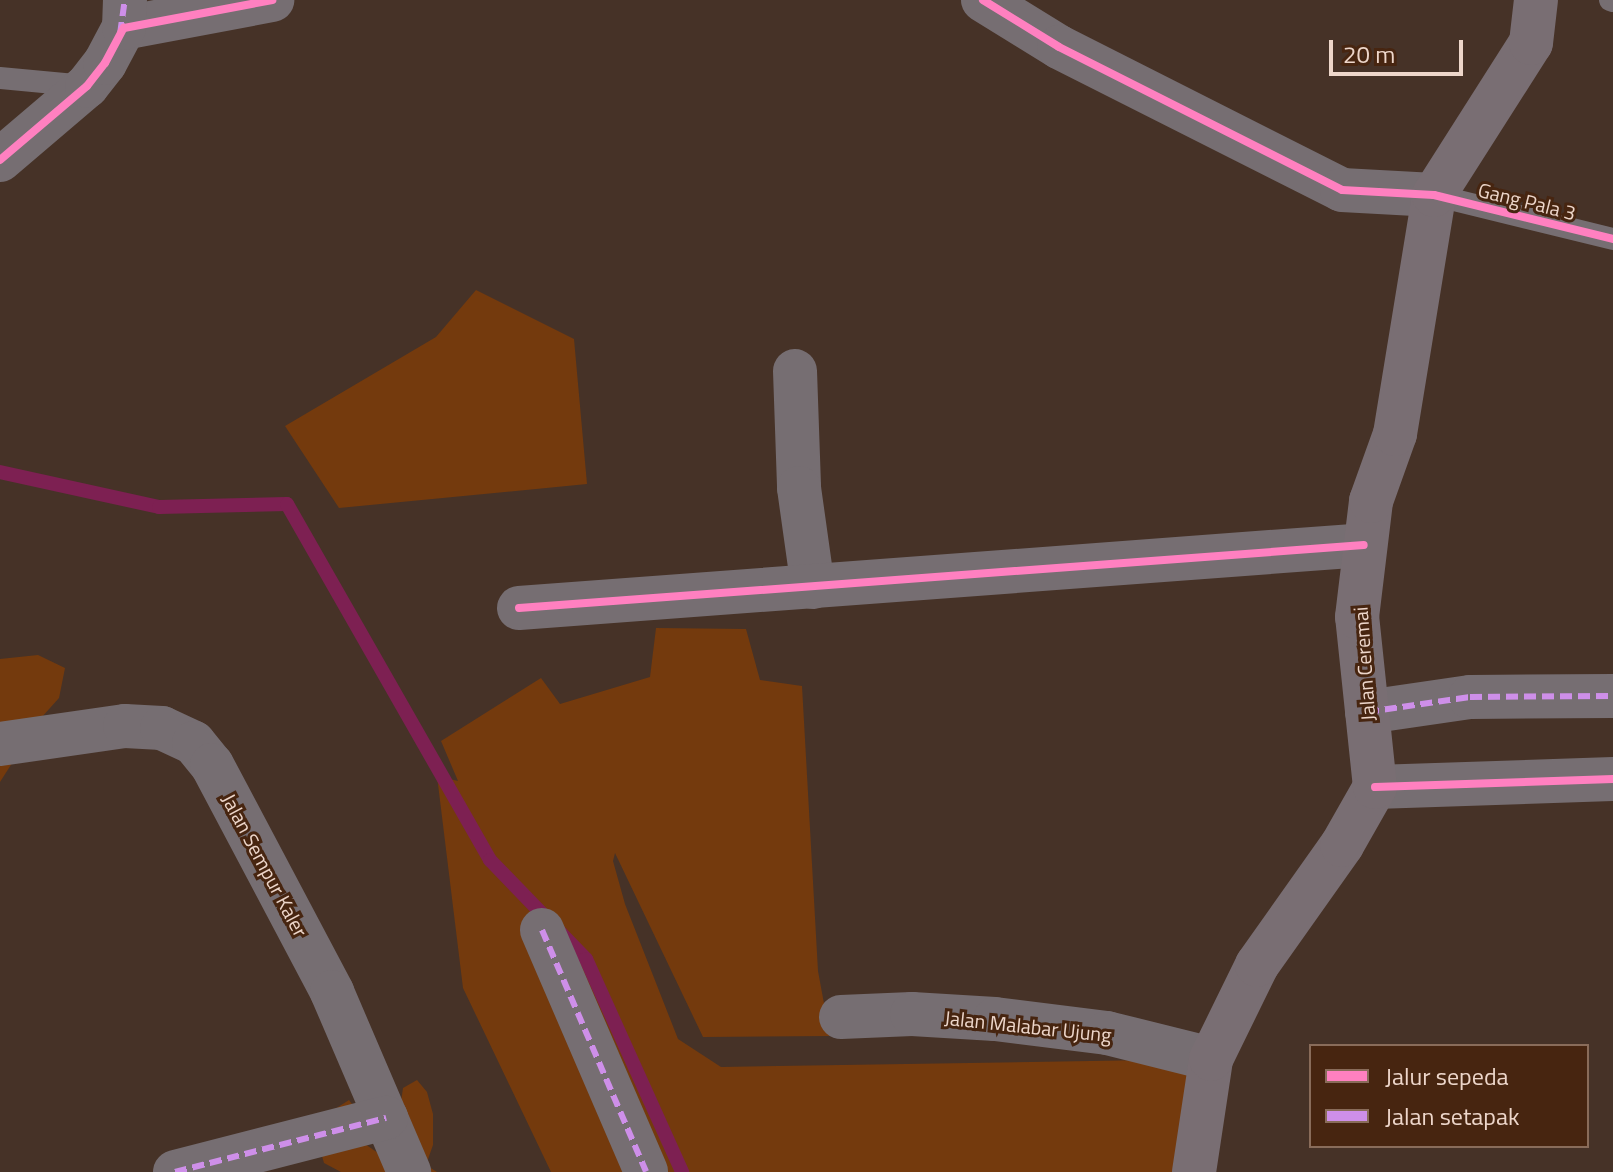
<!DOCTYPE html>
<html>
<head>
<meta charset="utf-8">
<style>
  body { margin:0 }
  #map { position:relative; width:1613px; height:1172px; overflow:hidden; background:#463227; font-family:"Titillium Web",sans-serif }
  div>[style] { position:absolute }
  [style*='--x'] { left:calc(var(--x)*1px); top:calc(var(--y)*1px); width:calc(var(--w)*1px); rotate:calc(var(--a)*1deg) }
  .green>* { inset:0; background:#743a0d }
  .stream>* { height:14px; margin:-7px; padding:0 7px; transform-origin:7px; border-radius:7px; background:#7d2052 }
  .lane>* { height:22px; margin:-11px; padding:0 11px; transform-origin:11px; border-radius:11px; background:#766e72 }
  .street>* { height:44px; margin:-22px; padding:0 22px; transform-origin:22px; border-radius:22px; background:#766e72 }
  .secondary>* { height:44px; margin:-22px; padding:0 22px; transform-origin:22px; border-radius:22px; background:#796e73 }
  .quiet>* { height:6px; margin-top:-3px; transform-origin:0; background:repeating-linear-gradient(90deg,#ce8fe9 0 12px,transparent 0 18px) }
  .cycleway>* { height:8px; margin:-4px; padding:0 4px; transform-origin:4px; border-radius:4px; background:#ff80c0 }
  span { translate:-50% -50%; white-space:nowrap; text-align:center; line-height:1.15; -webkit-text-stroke:6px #472510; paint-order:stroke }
  .street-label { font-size:20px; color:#edd6ca }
  .legend { position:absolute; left:1309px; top:1044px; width:280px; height:104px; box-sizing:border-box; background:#472510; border:2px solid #896c5a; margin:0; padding:10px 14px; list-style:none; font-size:24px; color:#edd6ca }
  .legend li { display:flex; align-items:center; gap:16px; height:40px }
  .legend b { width:40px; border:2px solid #896c5a }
  .scale { position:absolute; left:1329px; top:40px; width:134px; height:36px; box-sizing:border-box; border:4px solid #edd6ca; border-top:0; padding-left:10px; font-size:24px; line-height:28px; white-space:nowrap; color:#edd6ca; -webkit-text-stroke:6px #472510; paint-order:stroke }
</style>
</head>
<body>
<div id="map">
  <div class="green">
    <i style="clip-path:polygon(476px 290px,574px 339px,587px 484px,339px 508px,285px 426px,436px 337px)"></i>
    <i style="clip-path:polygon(656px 628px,746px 629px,760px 680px,802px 686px,818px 971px,830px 1036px,703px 1037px,615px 853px,613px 861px,625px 904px,678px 1039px,721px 1067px,1211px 1059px,1188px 1172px,551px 1172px,463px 988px,437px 776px,458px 781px,441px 741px,541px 678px,560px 704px,650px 677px)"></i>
    <i style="clip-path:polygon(38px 655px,65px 668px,59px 698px,41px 718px,0 782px,0 659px)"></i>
    <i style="clip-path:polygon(417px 1080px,427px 1092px,433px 1114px,433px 1145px,426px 1165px,437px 1172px,341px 1172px,324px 1163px,320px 1149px,335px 1109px,349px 1100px,358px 1112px,365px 1144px,378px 1153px,401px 1102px,403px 1088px)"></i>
  </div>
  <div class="stream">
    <i style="--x:0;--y:472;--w:163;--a:12.4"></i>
    <i style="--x:159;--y:507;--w:128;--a:-1.3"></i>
    <i style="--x:287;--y:504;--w:410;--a:60.3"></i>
    <i style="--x:490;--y:860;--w:138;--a:45.9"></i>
    <i style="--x:586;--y:959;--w:234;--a:65.7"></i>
  </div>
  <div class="lane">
    <i style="--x:1610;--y:0;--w:3;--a:18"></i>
    <i style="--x:0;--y:78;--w:86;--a:5.3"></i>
    <i style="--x:1434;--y:195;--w:184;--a:13.8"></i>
  </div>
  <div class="street">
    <i style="--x:983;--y:0;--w:89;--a:31.7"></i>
    <i style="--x:1059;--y:47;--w:317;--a:26.8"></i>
    <i style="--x:1342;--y:190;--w:92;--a:3.1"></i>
    <i style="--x:124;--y:28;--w:151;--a:-10.7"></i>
    <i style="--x:0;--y:160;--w:114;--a:-40.4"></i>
    <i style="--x:87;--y:86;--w:29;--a:-52"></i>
    <i style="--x:105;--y:63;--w:40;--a:-62"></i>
    <i style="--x:124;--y:28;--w:28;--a:-88"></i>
    <i style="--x:795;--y:371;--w:117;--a:88"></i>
    <i style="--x:799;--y:488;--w:100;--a:82"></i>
    <i style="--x:519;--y:608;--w:847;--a:-4.26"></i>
    <i style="--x:1367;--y:712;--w:104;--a:-8.3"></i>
    <i style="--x:1470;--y:697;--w:143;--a:-0.4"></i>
    <i style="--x:0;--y:744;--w:126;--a:-8.2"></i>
    <i style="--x:125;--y:726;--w:37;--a:3"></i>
    <i style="--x:162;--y:728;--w:35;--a:25"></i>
    <i style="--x:194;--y:743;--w:28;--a:51"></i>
    <i style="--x:212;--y:765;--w:257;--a:62.1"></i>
    <i style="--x:332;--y:992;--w:196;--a:66.8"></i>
    <i style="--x:1375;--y:787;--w:238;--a:-1.9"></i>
    <i style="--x:542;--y:930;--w:263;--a:66.7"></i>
    <i style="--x:841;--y:1017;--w:71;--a:-2.4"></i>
    <i style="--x:912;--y:1014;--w:83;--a:3.4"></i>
    <i style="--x:995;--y:1019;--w:113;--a:7.1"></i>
    <i style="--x:1107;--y:1033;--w:107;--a:14"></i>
    <i style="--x:175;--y:1172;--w:218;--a:-14.4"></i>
  </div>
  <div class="secondary">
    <i style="--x:1194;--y:1172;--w:114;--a:-81.4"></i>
    <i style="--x:1211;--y:1059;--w:105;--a:-63.9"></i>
    <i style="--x:1257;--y:965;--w:147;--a:-54.7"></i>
    <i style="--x:1342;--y:845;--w:67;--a:-60.4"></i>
    <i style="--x:1375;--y:787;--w:171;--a:-96"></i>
    <i style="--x:1357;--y:617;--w:117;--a:-83.1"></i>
    <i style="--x:1371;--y:501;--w:71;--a:-70.3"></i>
    <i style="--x:1395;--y:434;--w:242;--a:-80.7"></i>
    <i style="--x:1434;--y:195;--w:180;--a:-57.5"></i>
    <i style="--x:1531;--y:43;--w:43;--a:-83.4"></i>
  </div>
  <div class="quiet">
    <i style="--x:120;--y:34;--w:34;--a:-82"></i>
    <i style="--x:1367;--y:712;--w:104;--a:-8.3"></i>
    <i style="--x:1470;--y:697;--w:143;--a:-0.4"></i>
    <i style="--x:542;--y:930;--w:263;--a:66.7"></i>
    <i style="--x:175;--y:1172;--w:218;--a:-14.4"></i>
  </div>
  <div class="cycleway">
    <i style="--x:983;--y:0;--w:89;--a:31.7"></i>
    <i style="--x:1059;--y:47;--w:317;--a:26.8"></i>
    <i style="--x:1342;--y:190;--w:92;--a:3.1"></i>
    <i style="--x:1434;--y:195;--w:184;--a:13.8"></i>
    <i style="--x:0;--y:160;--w:114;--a:-40.4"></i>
    <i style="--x:87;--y:86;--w:29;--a:-52"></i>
    <i style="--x:105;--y:63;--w:40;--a:-62"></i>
    <i style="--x:124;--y:28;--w:151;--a:-10.7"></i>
    <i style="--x:519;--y:608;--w:847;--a:-4.26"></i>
    <i style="--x:1375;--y:787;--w:238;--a:-1.9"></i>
  </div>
  <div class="street-label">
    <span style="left:1527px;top:201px;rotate:14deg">Gang Pala 3</span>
    <span style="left:1364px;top:664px;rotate:-94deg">Jalan Ceremai</span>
    <span style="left:265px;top:865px;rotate:62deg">Jalan Sempur Kaler</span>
    <span style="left:1028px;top:1026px;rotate:6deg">Jalan Malabar Ujung</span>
  </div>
  <ul class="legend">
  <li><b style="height:10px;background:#ff80c0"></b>Jalur sepeda</li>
  <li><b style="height:10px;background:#ce8fe9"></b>Jalan setapak</li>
  </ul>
  <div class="scale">20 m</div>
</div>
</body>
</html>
